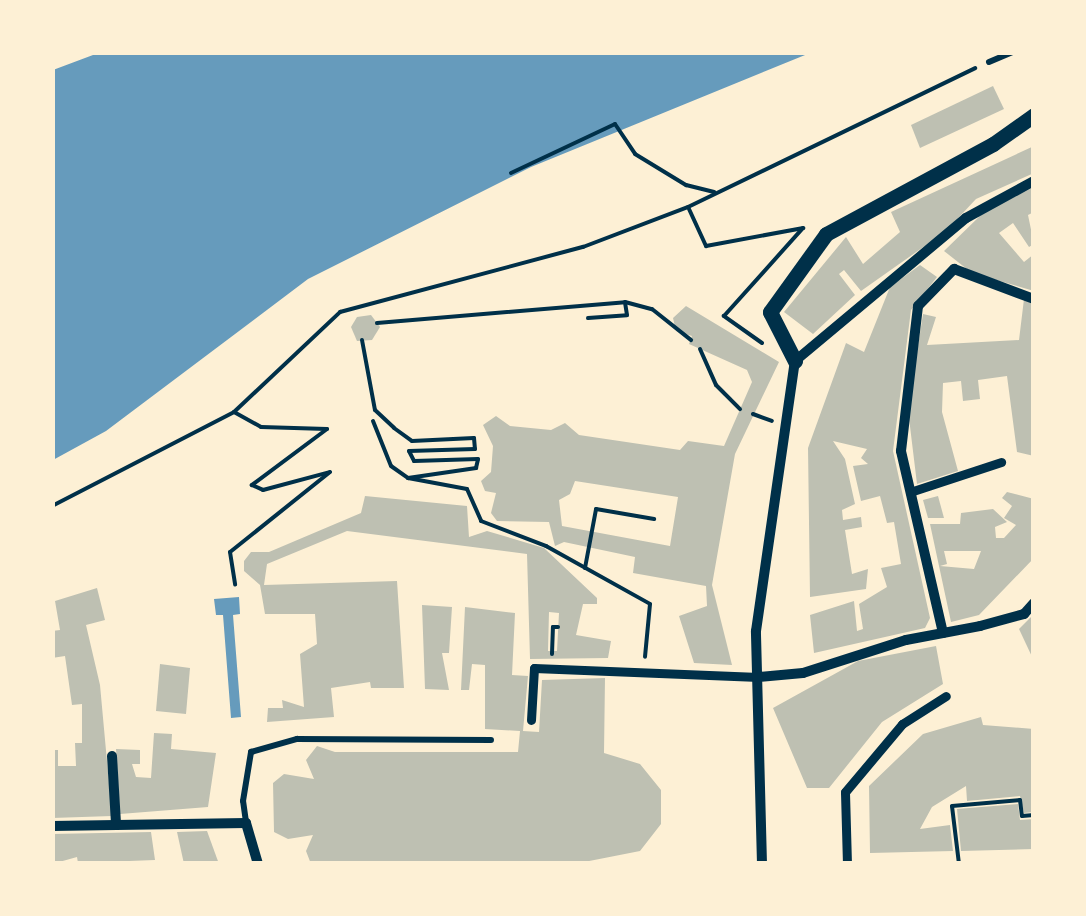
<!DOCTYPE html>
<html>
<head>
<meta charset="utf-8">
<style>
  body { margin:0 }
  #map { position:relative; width:1086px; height:916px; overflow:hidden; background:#fdf0d5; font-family:"Roboto Condensed",sans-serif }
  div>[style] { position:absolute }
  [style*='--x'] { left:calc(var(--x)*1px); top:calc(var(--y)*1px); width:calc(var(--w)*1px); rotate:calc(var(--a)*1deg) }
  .water>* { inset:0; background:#669bbc }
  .building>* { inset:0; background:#bec0b2 }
  .path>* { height:4px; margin:-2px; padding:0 2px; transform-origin:2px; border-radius:2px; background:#003049 }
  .service>* { height:6px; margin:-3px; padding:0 3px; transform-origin:3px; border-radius:3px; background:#003049 }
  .pedestrian>* { height:9px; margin:-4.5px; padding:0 4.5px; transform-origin:4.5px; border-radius:4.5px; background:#003049 }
  .minor>* { height:10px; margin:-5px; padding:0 5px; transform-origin:5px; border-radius:5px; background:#003049 }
  .tertiary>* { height:15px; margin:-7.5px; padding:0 7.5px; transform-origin:7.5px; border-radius:7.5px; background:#003049 }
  span { translate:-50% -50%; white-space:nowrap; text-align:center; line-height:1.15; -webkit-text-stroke:10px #fdf0d5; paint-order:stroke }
  .frame { position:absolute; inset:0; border:55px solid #fdf0d5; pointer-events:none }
</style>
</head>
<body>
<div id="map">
  <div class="water">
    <i style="clip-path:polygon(101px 52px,810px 53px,531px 167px,308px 279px,106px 431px,53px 460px,53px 70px)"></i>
    <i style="clip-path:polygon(239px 597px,240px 614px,233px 615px,241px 717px,231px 718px,223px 615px,216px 615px,214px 599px)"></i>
  </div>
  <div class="building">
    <i style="clip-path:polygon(993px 86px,1004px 109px,920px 148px,911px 125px)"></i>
    <i style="clip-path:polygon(1034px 146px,1034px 173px,976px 199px,946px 231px,861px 291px,844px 270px,839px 274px,855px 295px,813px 334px,784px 312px,846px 237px,863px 264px,900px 232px,891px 212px)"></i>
    <i style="clip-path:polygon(1034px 187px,1034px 212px,1028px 215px,1034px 244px,1029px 247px,1013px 223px,999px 233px,1024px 262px,1034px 254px,1034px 291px,972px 273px,944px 251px,984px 212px)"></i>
    <i style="clip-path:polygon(920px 265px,937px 277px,911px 310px,893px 451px,930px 618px,925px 628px,814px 653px,810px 615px,854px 601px,857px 631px,863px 629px,859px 604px,887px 587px,881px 568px,901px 564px,894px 522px,887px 523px,880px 496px,861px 501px,853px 466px,868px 464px,861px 458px,867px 449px,833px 441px,845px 459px,855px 504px,842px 510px,843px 520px,861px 517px,862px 527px,845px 530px,852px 574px,868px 569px,866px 589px,810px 597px,808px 448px,846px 343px,864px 352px,890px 287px)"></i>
    <i style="clip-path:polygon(1024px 299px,1034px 301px,1034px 456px,1017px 452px,1007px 376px,978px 380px,980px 399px,963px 401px,961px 381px,943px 383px,942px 412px,958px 471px,917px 484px,908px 410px,923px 314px,936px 317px,927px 345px,1019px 340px)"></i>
    <i style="clip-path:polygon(evenodd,686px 306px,779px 362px,735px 454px,712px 585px,732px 665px,694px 663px,679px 616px,707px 606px,706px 586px,633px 573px,635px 557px,564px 542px,555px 546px,549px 522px,497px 521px,491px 513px,496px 493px,485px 491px,481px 481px,491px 472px,493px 446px,483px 425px,496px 416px,510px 426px,551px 430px,565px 423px,579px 435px,680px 450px,688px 441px,724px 446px,752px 382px,747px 370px,689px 344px,692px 336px,676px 331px,673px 318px,686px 306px,575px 481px,678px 497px,670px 546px,562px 526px,559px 500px,570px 494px,575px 481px)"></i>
    <i style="clip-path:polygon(371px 315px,380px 327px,372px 340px,357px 341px,351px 327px,357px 317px)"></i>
    <i style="clip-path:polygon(evenodd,1007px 492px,1034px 499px,1034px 558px,979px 615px,951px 622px,930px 524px,960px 524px,961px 513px,993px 509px,1007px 522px,995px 527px,996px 538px,1004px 538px,1016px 525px,1004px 518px,1012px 506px,1002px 498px,1007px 492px,944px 551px,981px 551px,974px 569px,940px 566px,947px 564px,944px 551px)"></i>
    <i style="clip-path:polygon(evenodd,365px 496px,467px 506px,469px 537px,487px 531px,544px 548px,597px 598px,597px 604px,583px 604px,576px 635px,611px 641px,608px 658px,530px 659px,527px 554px,347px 531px,267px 564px,264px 585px,397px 581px,404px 688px,371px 688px,370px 682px,331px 688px,334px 717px,267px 722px,268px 708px,283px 708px,282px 700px,304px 707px,300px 654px,317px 644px,315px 614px,265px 614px,260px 585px,244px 571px,244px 561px,251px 552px,269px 552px,361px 513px,365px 496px,549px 612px,559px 613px,557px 651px,548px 651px,549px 612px)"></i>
    <i style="clip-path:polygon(938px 496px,944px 518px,928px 518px,923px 500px)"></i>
    <i style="clip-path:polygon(97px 588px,105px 620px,86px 625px,100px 685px,112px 816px,52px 818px,52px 750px,58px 750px,58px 766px,76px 766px,75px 743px,82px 743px,82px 704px,72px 705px,65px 656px,52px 658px,52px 631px,60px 630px,55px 601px)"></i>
    <i style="clip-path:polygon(422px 605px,452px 607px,449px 653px,442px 653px,449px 690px,425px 689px)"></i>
    <i style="clip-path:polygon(465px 607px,515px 613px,512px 675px,528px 676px,523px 731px,539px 732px,542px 680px,605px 678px,604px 753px,640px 764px,661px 790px,661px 824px,640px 851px,574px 864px,311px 864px,306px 851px,313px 835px,288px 839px,274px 832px,273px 783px,284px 774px,314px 779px,306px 760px,317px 746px,335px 752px,518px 752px,520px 731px,485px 729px,485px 665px,472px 664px,469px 690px,461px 690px)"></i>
    <i style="clip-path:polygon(1034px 614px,1034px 661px,1019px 629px)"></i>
    <i style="clip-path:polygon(936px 646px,943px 684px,882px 722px,829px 788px,807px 788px,773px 708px,858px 661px)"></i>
    <i style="clip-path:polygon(160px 664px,190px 668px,186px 714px,156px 711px)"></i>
    <i style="clip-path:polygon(981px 717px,983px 725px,1034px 729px,1034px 812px,1024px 813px,1020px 796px,967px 801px,966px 786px,932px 807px,920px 829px,950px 825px,953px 851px,870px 853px,869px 786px,923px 734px)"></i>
    <i style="clip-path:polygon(154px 733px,172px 734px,171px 749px,216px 753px,208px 807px,120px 814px,116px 749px,140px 750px,140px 764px,132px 764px,136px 777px,151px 778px)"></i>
    <i style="clip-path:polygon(1018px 804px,1020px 820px,1034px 819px,1034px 849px,961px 851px,957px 809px)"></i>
    <i style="clip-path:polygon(207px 831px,219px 864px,184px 864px,177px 832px)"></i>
    <i style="clip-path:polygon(151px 832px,155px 860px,78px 863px,77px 857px,52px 864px,52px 834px)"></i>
  </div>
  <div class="path">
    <i style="--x:511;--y:173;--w:115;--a:-25.2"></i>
    <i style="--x:615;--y:124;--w:36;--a:56"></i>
    <i style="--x:635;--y:154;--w:60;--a:31.3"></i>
    <i style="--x:686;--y:185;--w:29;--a:14"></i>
    <i style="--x:689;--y:209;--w:41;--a:65.3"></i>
    <i style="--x:706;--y:246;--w:99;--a:-10.5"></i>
    <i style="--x:588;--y:318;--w:39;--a:-4"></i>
    <i style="--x:627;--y:315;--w:13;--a:-99"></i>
    <i style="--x:377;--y:323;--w:249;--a:-4.8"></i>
    <i style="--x:625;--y:302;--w:28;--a:15"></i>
    <i style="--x:652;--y:309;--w:50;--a:38.5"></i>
    <i style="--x:362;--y:340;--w:71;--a:79.5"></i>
    <i style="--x:375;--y:410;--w:26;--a:43"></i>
    <i style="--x:394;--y:428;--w:22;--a:36"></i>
    <i style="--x:412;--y:441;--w:62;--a:-2.8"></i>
    <i style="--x:474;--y:438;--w:11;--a:85"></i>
    <i style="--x:475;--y:449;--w:66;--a:178.3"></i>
    <i style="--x:409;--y:451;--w:11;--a:63"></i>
    <i style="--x:414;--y:461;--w:64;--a:-1.8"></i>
    <i style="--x:762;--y:343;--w:47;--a:-144.6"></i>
    <i style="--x:724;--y:316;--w:118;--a:-48.1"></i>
    <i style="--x:700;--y:349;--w:39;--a:66"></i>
    <i style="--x:716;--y:385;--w:34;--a:45"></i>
    <i style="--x:234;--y:412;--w:31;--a:29"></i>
    <i style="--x:261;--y:427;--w:66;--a:1.7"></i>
    <i style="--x:327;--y:429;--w:94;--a:143.3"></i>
    <i style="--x:252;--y:485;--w:12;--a:24"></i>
    <i style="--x:263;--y:490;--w:69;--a:-15"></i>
    <i style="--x:330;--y:472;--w:128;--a:141.3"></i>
    <i style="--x:230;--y:552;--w:33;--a:81"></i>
    <i style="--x:753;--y:414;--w:20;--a:20"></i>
    <i style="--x:373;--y:421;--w:48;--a:68.2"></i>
    <i style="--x:391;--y:466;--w:21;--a:35"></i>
    <i style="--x:408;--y:478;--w:60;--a:10.6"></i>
    <i style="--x:467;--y:489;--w:35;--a:66"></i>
    <i style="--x:481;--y:521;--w:70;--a:21"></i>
    <i style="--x:546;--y:546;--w:119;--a:29.1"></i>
    <i style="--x:650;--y:604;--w:53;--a:95.4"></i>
    <i style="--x:408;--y:478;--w:69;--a:-8.4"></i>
    <i style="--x:476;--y:468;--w:9;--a:-77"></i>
    <i style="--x:52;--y:506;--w:205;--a:-27.3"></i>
    <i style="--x:234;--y:412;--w:146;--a:-43.3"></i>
    <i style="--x:340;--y:312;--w:252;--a:-15"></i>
    <i style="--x:583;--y:247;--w:112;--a:-20.9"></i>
    <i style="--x:688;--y:207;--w:319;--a:-25.8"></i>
    <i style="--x:585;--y:568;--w:60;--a:-79.4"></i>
    <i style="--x:596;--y:509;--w:59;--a:9.8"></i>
    <i style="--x:552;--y:654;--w:27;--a:-88"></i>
    <i style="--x:553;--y:627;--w:5;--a:0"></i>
    <i style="--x:959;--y:864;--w:58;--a:-96.9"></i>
    <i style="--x:952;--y:806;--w:68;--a:-5"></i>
    <i style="--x:1020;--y:800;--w:16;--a:83"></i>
    <i style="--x:1022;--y:816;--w:12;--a:-5"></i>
  </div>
  <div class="service">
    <i style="--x:989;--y:62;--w:25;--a:-23"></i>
    <i style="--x:246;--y:822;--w:21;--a:-98"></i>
    <i style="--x:243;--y:801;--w:50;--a:-80.7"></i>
    <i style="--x:251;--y:752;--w:48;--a:-15.8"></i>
    <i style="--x:297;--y:739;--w:194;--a:0.3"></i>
  </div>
  <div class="pedestrian">
    <i style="--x:910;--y:492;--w:96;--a:-18.2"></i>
    <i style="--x:531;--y:720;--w:52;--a:-86.7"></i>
    <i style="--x:534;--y:668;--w:225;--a:2.3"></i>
    <i style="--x:847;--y:864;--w:72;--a:-91.6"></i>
    <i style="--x:845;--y:792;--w:89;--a:-50"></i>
    <i style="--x:902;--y:724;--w:52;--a:-32.5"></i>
  </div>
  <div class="minor">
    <i style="--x:943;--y:633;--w:187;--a:-103"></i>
    <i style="--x:901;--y:451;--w:146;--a:-83.3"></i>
    <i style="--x:918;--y:306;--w:52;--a:-45.8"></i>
    <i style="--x:954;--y:269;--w:85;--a:20.6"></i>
    <i style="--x:759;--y:677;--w:44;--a:-5.2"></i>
    <i style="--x:803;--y:673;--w:108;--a:-17.8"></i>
    <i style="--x:906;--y:640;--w:75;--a:-10.7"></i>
    <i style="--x:980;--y:626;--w:46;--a:-15.3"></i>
    <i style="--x:1024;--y:614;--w:15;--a:-48"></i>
    <i style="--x:112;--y:756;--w:67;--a:86.6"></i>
    <i style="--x:52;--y:826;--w:194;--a:-0.9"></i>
    <i style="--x:246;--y:823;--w:43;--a:73.7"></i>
    <i style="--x:762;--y:864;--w:233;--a:-91.5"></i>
    <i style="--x:756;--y:631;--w:273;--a:-81.8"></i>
    <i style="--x:795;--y:361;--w:223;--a:-39.9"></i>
    <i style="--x:966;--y:218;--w:77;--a:-28.6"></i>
  </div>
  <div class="tertiary">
    <i style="--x:795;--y:361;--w:55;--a:-117"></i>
    <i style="--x:770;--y:312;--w:96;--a:-54.3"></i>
    <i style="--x:826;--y:234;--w:190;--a:-28.3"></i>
    <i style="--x:993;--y:144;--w:50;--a:-35.3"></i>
  </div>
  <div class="frame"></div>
</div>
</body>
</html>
